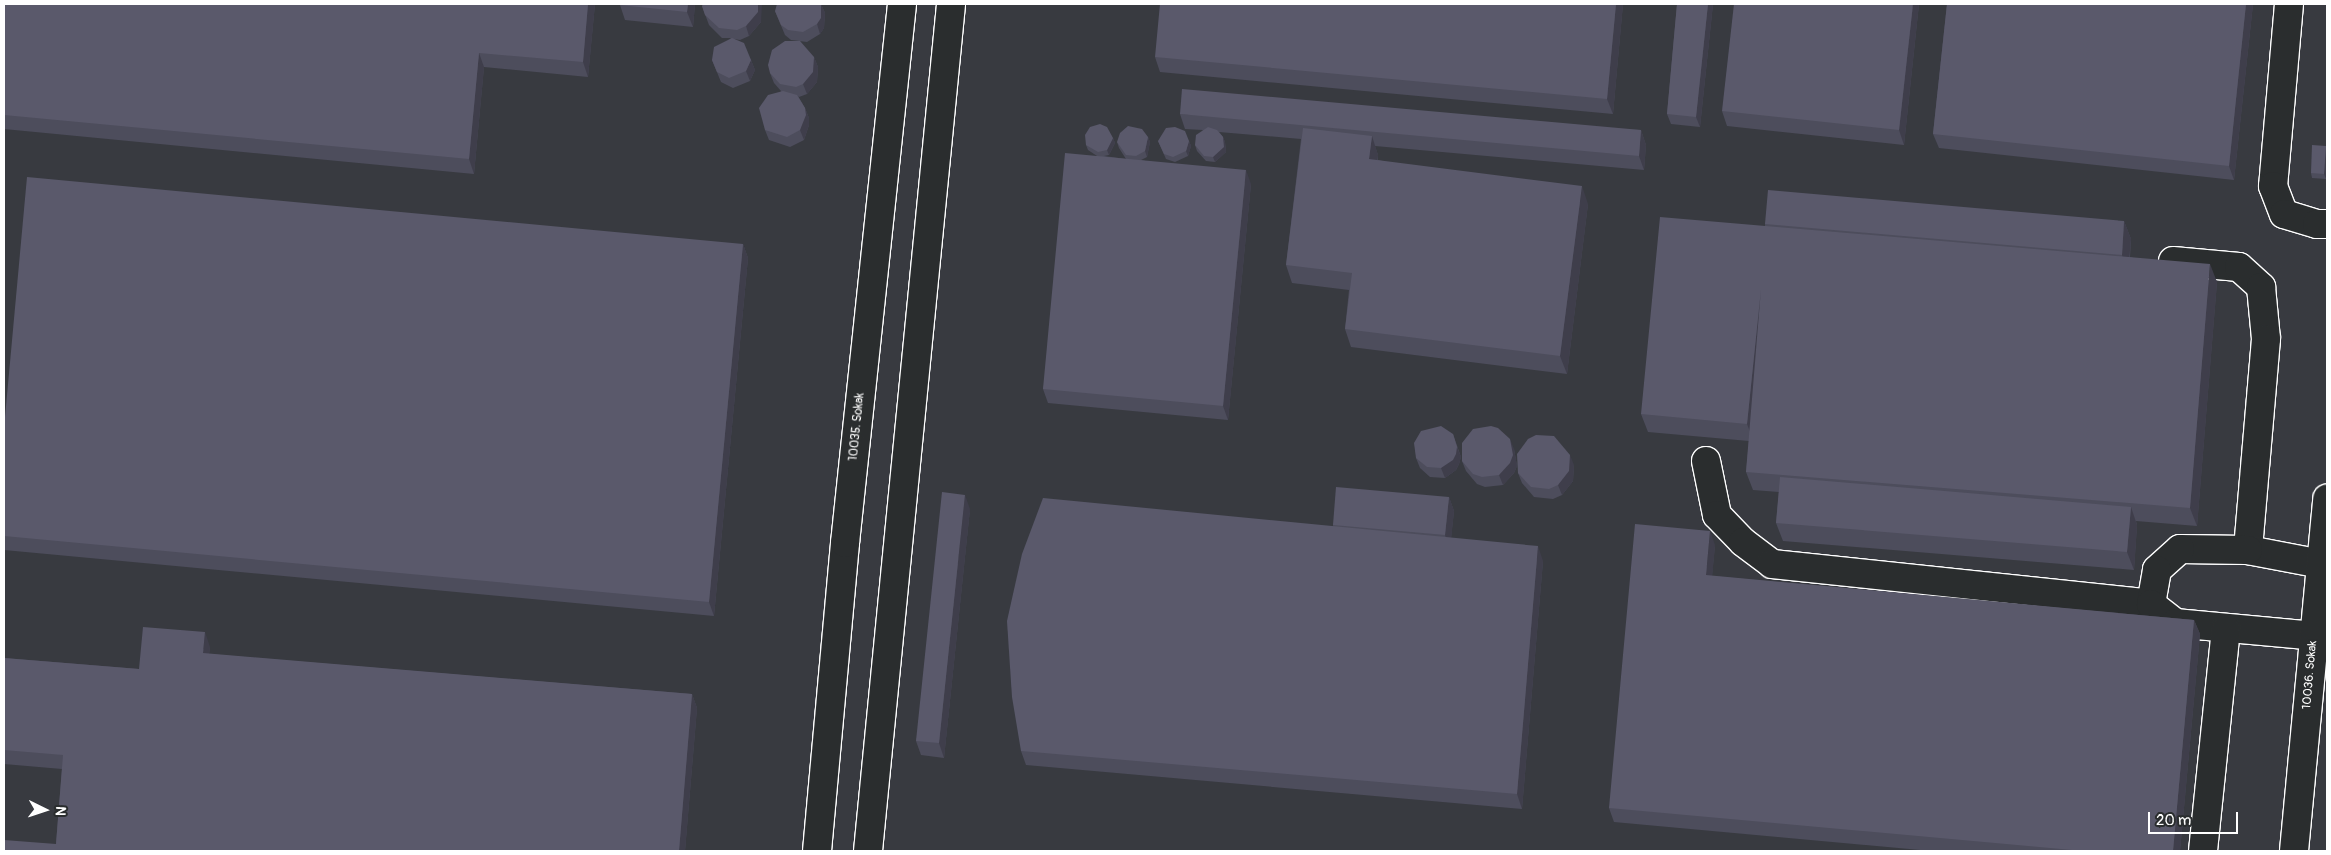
<!DOCTYPE html>
<html>
<head>
<meta charset="utf-8">
<style>
  body { margin:0 }
  #map { position:relative; width:2331px; height:855px; overflow:hidden; background:#383a40; font-family:Pangolin,sans-serif }
  div>[style] { position:absolute }
  [style*='--x'] { left:calc(var(--x)*1px); top:calc(var(--y)*1px); width:calc(var(--w)*1px); rotate:calc(var(--a)*1deg) }
  .roads { filter:drop-shadow(1px 0 #fff) drop-shadow(-1px 0 #fff) drop-shadow(0 1px #fff) drop-shadow(0 -1px #fff) }
  .minor>* { height:28px; margin:-14px; padding:0 14px; transform-origin:14px; border-radius:14px; background:#2a2d2e }
  .wall>* { inset:0; background:#4d4d5c }
  .shaded-wall>* { inset:0; background:#3f3e4b }
  .building>* { inset:0; background:#5a596b }
  span { translate:-50% -50%; white-space:nowrap; text-align:center; line-height:1.15; -webkit-text-stroke:4px #2a2d2e; paint-order:stroke }
  .street-label { font-size:12px; color:#fff }
  .frame { position:absolute; inset:0; border:5px solid #fff; pointer-events:none }
  .north { position:absolute; left:20px; top:785px; width:50px; height:50px; -webkit-text-stroke:4px #2a2d2e; paint-order:stroke; rotate:94deg; font-size:14px; font-weight:700; line-height:20px; text-align:center; color:#fff }
  .north::after { content:''; display:block; margin:auto; width:18px; height:22px; background:#fff; clip-path:polygon(50% 0,100% 100%,50% 72%,0 100%) }
  .scale { position:absolute; left:2148px; top:812px; width:90px; height:22px; box-sizing:border-box; border:2px solid #fff; border-top:0; padding-left:6px; font-size:15px; line-height:18px; white-space:nowrap; color:#fff; -webkit-text-stroke:4px #2a2d2e; paint-order:stroke }
</style>
</head>
<body>
<div id="map">
  <div class="roads">
    <div class="minor">
      <i style="--x:2289;--y:4;--w:183;--a:95"></i>
      <i style="--x:2273;--y:186;--w:30;--a:69"></i>
      <i style="--x:2284;--y:214;--w:34;--a:17"></i>
      <i style="--x:2317;--y:224;--w:10;--a:0"></i>
      <i style="--x:2173;--y:261;--w:66;--a:5.2"></i>
      <i style="--x:2239;--y:267;--w:30;--a:42"></i>
      <i style="--x:2261;--y:287;--w:52;--a:84.5"></i>
      <i style="--x:2266;--y:339;--w:212;--a:94.9"></i>
      <i style="--x:2248;--y:550;--w:80;--a:10.8"></i>
      <i style="--x:1706;--y:461;--w:55;--a:78.5"></i>
      <i style="--x:1717;--y:515;--w:37;--a:46"></i>
      <i style="--x:1743;--y:542;--w:36;--a:37"></i>
      <i style="--x:1772;--y:564;--w:381;--a:6"></i>
      <i style="--x:2248;--y:550;--w:68;--a:-179.2"></i>
      <i style="--x:2180;--y:549;--w:31;--a:138"></i>
      <i style="--x:2157;--y:570;--w:35;--a:100"></i>
      <i style="--x:2151;--y:604;--w:31;--a:38"></i>
      <i style="--x:2175;--y:623;--w:140;--a:5.3"></i>
      <i style="--x:817;--y:851;--w:309;--a:-84.8"></i>
      <i style="--x:845;--y:543;--w:542;--a:-83.96"></i>
      <i style="--x:868;--y:851;--w:851;--a:-84.4"></i>
      <i style="--x:2203;--y:851;--w:223;--a:-84.1"></i>
      <i style="--x:2294;--y:851;--w:354;--a:-84.6"></i>
    </div>
  </div>
  <div class="wall">
    <i style="clip-path:polygon(4px 4px,595px 4px,588px 77px,484px 67px,474px 174px,4px 129px)"></i>
    <i style="clip-path:polygon(695px 4px,693px 27px,625px 20px,620px 5px)"></i>
    <i style="clip-path:polygon(821px 4px,825px 13px,824px 28px,820px 34px,807px 42px,791px 40px,785px 35px,775px 11px)"></i>
    <i style="clip-path:polygon(1623px 4px,1613px 114px,1160px 72px,1155px 57px)"></i>
    <i style="clip-path:polygon(1677px 4px,1713px 4px,1700px 127px,1671px 124px,1667px 114px)"></i>
    <i style="clip-path:polygon(1919px 4px,1904px 145px,1727px 126px,1722px 111px)"></i>
    <i style="clip-path:polygon(1947px 4px,2253px 4px,2234px 180px,1939px 148px,1933px 134px)"></i>
    <i style="clip-path:polygon(702px 6px,761px 22px,749px 36px,740px 40px,734px 39px,751px 60px,755px 70px,750px 81px,733px 88px,721px 82px,712px 60px,731px 38px,722px 38px,709px 25px)"></i>
    <i style="clip-path:polygon(814px 57px,818px 67px,817px 82px,807px 94px,799px 97px,798px 96px,805px 108px,809px 118px,809px 125px,804px 140px,790px 147px,769px 140px,765px 130px,781px 91px,774px 83px,770px 73px)"></i>
    <i style="clip-path:polygon(1180px 114px,1641px 130px,1646px 145px,1644px 170px,1375px 146px,1378px 155px,1378px 160px,1588px 204px,1567px 374px,1351px 347px,1345px 329px,1349px 290px,1292px 283px,1286px 265px,1301px 139px,1219px 132px,1223px 137px,1225px 142px,1226px 152px,1215px 162px,1206px 161px,1197px 151px,1195px 145px,1203px 130px,1185px 129px)"></i>
    <i style="clip-path:polygon(1148px 137px,1150px 142px,1147px 157px,1141px 160px,1251px 184px,1228px 420px,1048px 403px,1043px 389px,1097px 156px,1088px 150px,1086px 145px,1113px 138px,1115px 143px,1109px 155px,1104px 156px,1126px 159px,1119px 148px,1117px 142px)"></i>
    <i style="clip-path:polygon(1158px 141px,1189px 141px,1191px 146px,1188px 156px,1175px 162px,1166px 159px)"></i>
    <i style="clip-path:polygon(2326px 146px,2327px 149px,2327px 160px,2326px 179px,2312px 178px,2311px 173px)"></i>
    <i style="clip-path:polygon(2124px 221px,2131px 239px,2130px 257px,2217px 282px,2197px 526px,2136px 521px,2137px 525px,2134px 570px,1783px 541px,1776px 523px,1779px 492px,1753px 490px,1746px 472px,1749px 441px,1648px 432px,1641px 414px,1765px 226px,1765px 224px)"></i>
    <i style="clip-path:polygon(743px 244px,748px 258px,714px 616px,4px 550px,4px 428px)"></i>
    <i style="clip-path:polygon(1453px 434px,1461px 457px,1459px 464px,1456px 470px,1445px 478px,1430px 477px,1420px 468px,1416px 458px)"></i>
    <i style="clip-path:polygon(1514px 449px,1517px 466px,1514px 473px,1503px 485px,1485px 487px,1477px 484px,1466px 471px,1462px 461px)"></i>
    <i style="clip-path:polygon(1574px 465px,1573px 481px,1562px 495px,1553px 499px,1534px 497px,1522px 483px,1518px 473px)"></i>
    <i style="clip-path:polygon(1449px 497px,1454px 511px,1451px 538px,1543px 561px,1522px 809px,1026px 765px,1021px 751px,1333px 526px,1333px 525px)"></i>
    <i style="clip-path:polygon(970px 509px,944px 758px,921px 755px,916px 741px)"></i>
    <i style="clip-path:polygon(1715px 545px,1712px 576px,2194px 620px,2200px 634px,2180px 851px,1931px 851px,1614px 822px,1609px 808px)"></i>
    <i style="clip-path:polygon(210px 647px,209px 654px,692px 694px,697px 708px,685px 851px,4px 851px,56px 844px,62px 769px,4px 764px,4px 658px,139px 669px)"></i>
  </div>
  <div class="shaded-wall">
    <i style="clip-path:polygon(588px 4px,595px 4px,588px 77px,583px 62px)"></i>
    <i style="clip-path:polygon(688px 4px,695px 4px,693px 27px,687px 12px)"></i>
    <i style="clip-path:polygon(758px 4px,762px 4px,761px 22px,749px 36px,746px 26px)"></i>
    <i style="clip-path:polygon(821px 4px,825px 13px,824px 28px,820px 34px,817px 24px)"></i>
    <i style="clip-path:polygon(1616px 4px,1623px 4px,1613px 114px,1607px 99px)"></i>
    <i style="clip-path:polygon(1708px 4px,1713px 4px,1700px 127px,1696px 117px)"></i>
    <i style="clip-path:polygon(1913px 4px,1919px 4px,1904px 145px,1899px 130px)"></i>
    <i style="clip-path:polygon(2246px 4px,2253px 4px,2234px 180px,2229px 166px)"></i>
    <i style="clip-path:polygon(479px 53px,484px 67px,474px 174px,469px 159px)"></i>
    <i style="clip-path:polygon(814px 57px,818px 67px,817px 82px,807px 94px,803px 84px)"></i>
    <i style="clip-path:polygon(751px 60px,755px 70px,750px 81px,746px 71px)"></i>
    <i style="clip-path:polygon(805px 108px,809px 118px,809px 125px,804px 140px,800px 130px)"></i>
    <i style="clip-path:polygon(1641px 130px,1646px 145px,1644px 170px,1639px 156px)"></i>
    <i style="clip-path:polygon(1372px 136px,1378px 155px,1376px 177px,1369px 159px)"></i>
    <i style="clip-path:polygon(1148px 137px,1150px 142px,1147px 157px,1145px 151px)"></i>
    <i style="clip-path:polygon(1223px 137px,1225px 142px,1226px 152px,1215px 162px,1213px 157px)"></i>
    <i style="clip-path:polygon(1113px 138px,1115px 143px,1109px 155px,1107px 150px)"></i>
    <i style="clip-path:polygon(1189px 141px,1191px 146px,1188px 156px,1186px 151px)"></i>
    <i style="clip-path:polygon(2326px 146px,2327px 149px,2327px 160px,2326px 179px,2324px 174px)"></i>
    <i style="clip-path:polygon(1246px 170px,1251px 184px,1228px 420px,1223px 406px)"></i>
    <i style="clip-path:polygon(1582px 186px,1588px 204px,1567px 374px,1560px 356px)"></i>
    <i style="clip-path:polygon(2124px 221px,2131px 239px,2128px 273px,2122px 255px)"></i>
    <i style="clip-path:polygon(743px 244px,748px 258px,714px 616px,709px 602px)"></i>
    <i style="clip-path:polygon(2210px 264px,2217px 282px,2197px 526px,2190px 508px)"></i>
    <i style="clip-path:polygon(1761px 289px,1754px 442px,1747px 424px)"></i>
    <i style="clip-path:polygon(1510px 439px,1514px 449px,1517px 466px,1514px 473px,1503px 485px,1499px 475px)"></i>
    <i style="clip-path:polygon(1457px 447px,1461px 457px,1459px 464px,1456px 470px,1445px 478px,1441px 468px)"></i>
    <i style="clip-path:polygon(1570px 455px,1574px 465px,1573px 481px,1562px 495px,1558px 485px)"></i>
    <i style="clip-path:polygon(965px 495px,970px 509px,944px 758px,939px 743px)"></i>
    <i style="clip-path:polygon(1449px 497px,1454px 511px,1450px 550px,1445px 535px)"></i>
    <i style="clip-path:polygon(2131px 507px,2137px 525px,2134px 570px,2127px 552px)"></i>
    <i style="clip-path:polygon(1710px 531px,1715px 545px,1711px 589px,1706px 575px)"></i>
    <i style="clip-path:polygon(1538px 546px,1543px 561px,1522px 809px,1517px 794px)"></i>
    <i style="clip-path:polygon(2194px 620px,2200px 634px,2180px 851px,2173px 851px)"></i>
    <i style="clip-path:polygon(205px 632px,210px 647px,208px 668px,203px 653px)"></i>
    <i style="clip-path:polygon(692px 694px,697px 708px,685px 851px,679px 851px)"></i>
  </div>
  <div class="building">
    <i style="clip-path:polygon(4px 4px,588px 4px,583px 62px,479px 53px,469px 159px,4px 115px)"></i>
    <i style="clip-path:polygon(620px 4px,688px 4px,687px 12px,620px 5px)"></i>
    <i style="clip-path:polygon(703px 4px,758px 4px,758px 12px,746px 26px,737px 30px,719px 28px,705px 15px,702px 6px)"></i>
    <i style="clip-path:polygon(777px 4px,821px 4px,821px 18px,817px 24px,803px 32px,788px 30px,781px 25px,775px 11px)"></i>
    <i style="clip-path:polygon(1160px 4px,1616px 4px,1607px 99px,1155px 57px)"></i>
    <i style="clip-path:polygon(1677px 4px,1708px 4px,1696px 117px,1667px 114px)"></i>
    <i style="clip-path:polygon(1734px 4px,1913px 4px,1899px 130px,1722px 111px)"></i>
    <i style="clip-path:polygon(1947px 4px,2246px 4px,2229px 166px,1933px 134px)"></i>
    <i style="clip-path:polygon(732px 38px,744px 43px,751px 60px,746px 71px,729px 78px,717px 72px,712px 60px,714px 47px)"></i>
    <i style="clip-path:polygon(785px 41px,800px 41px,814px 57px,813px 72px,803px 84px,796px 87px,780px 84px,770px 73px,768px 65px,772px 50px)"></i>
    <i style="clip-path:polygon(1182px 89px,1641px 130px,1639px 156px,1180px 114px)"></i>
    <i style="clip-path:polygon(783px 91px,797px 95px,805px 108px,806px 115px,800px 130px,787px 137px,765px 130px,759px 108px,768px 95px)"></i>
    <i style="clip-path:polygon(1100px 124px,1107px 127px,1113px 138px,1107px 150px,1098px 152px,1086px 145px,1085px 135px,1090px 127px)"></i>
    <i style="clip-path:polygon(1128px 126px,1142px 129px,1148px 137px,1145px 151px,1136px 156px,1126px 155px,1117px 142px,1120px 133px)"></i>
    <i style="clip-path:polygon(1175px 127px,1185px 131px,1189px 141px,1186px 151px,1173px 157px,1164px 154px,1158px 141px,1166px 128px)"></i>
    <i style="clip-path:polygon(1208px 127px,1217px 130px,1223px 137px,1224px 147px,1213px 157px,1204px 156px,1195px 145px,1196px 135px)"></i>
    <i style="clip-path:polygon(1303px 128px,1372px 136px,1369px 159px,1582px 186px,1560px 356px,1345px 329px,1352px 273px,1286px 265px)"></i>
    <i style="clip-path:polygon(2312px 145px,2326px 146px,2324px 174px,2311px 173px)"></i>
    <i style="clip-path:polygon(1065px 153px,1246px 170px,1223px 406px,1043px 389px)"></i>
    <i style="clip-path:polygon(27px 177px,743px 244px,709px 602px,4px 536px,4px 428px)"></i>
    <i style="clip-path:polygon(1768px 190px,2124px 221px,2122px 255px,1765px 224px)"></i>
    <i style="clip-path:polygon(1660px 217px,2210px 264px,2190px 508px,1746px 472px,1761px 289px,1747px 424px,1641px 414px)"></i>
    <i style="clip-path:polygon(1441px 426px,1453px 434px,1457px 447px,1456px 454px,1453px 460px,1441px 468px,1427px 467px,1416px 458px,1414px 443px,1421px 431px)"></i>
    <i style="clip-path:polygon(1491px 426px,1498px 428px,1510px 439px,1513px 455px,1510px 463px,1499px 475px,1482px 477px,1473px 474px,1462px 461px,1462px 443px,1473px 429px)"></i>
    <i style="clip-path:polygon(1536px 435px,1554px 436px,1570px 455px,1569px 471px,1558px 485px,1549px 489px,1531px 487px,1518px 473px,1517px 454px,1528px 439px)"></i>
    <i style="clip-path:polygon(1780px 477px,2131px 507px,2127px 552px,1776px 523px)"></i>
    <i style="clip-path:polygon(1336px 487px,1449px 497px,1445px 535px,1333px 525px)"></i>
    <i style="clip-path:polygon(942px 492px,965px 495px,939px 743px,916px 741px)"></i>
    <i style="clip-path:polygon(1043px 498px,1538px 546px,1517px 794px,1021px 751px,1012px 697px,1007px 621px,1022px 554px)"></i>
    <i style="clip-path:polygon(1635px 524px,1710px 531px,1706px 575px,2194px 620px,2173px 851px,2083px 851px,1609px 808px)"></i>
    <i style="clip-path:polygon(143px 627px,205px 632px,203px 653px,692px 694px,679px 851px,4px 851px,4px 840px,56px 844px,63px 755px,4px 750px,4px 658px,139px 669px)"></i>
  </div>
  <div class="street-label">
    <span style="left:857px;top:427px;rotate:-84deg">10035. Sokak</span>
    <span style="left:2310px;top:675px;rotate:-85deg">10036. Sokak</span>
  </div>
  <div class="frame"></div>
  <div class="north">N</div>
  <div class="scale">20 m</div>
</div>
</body>
</html>
